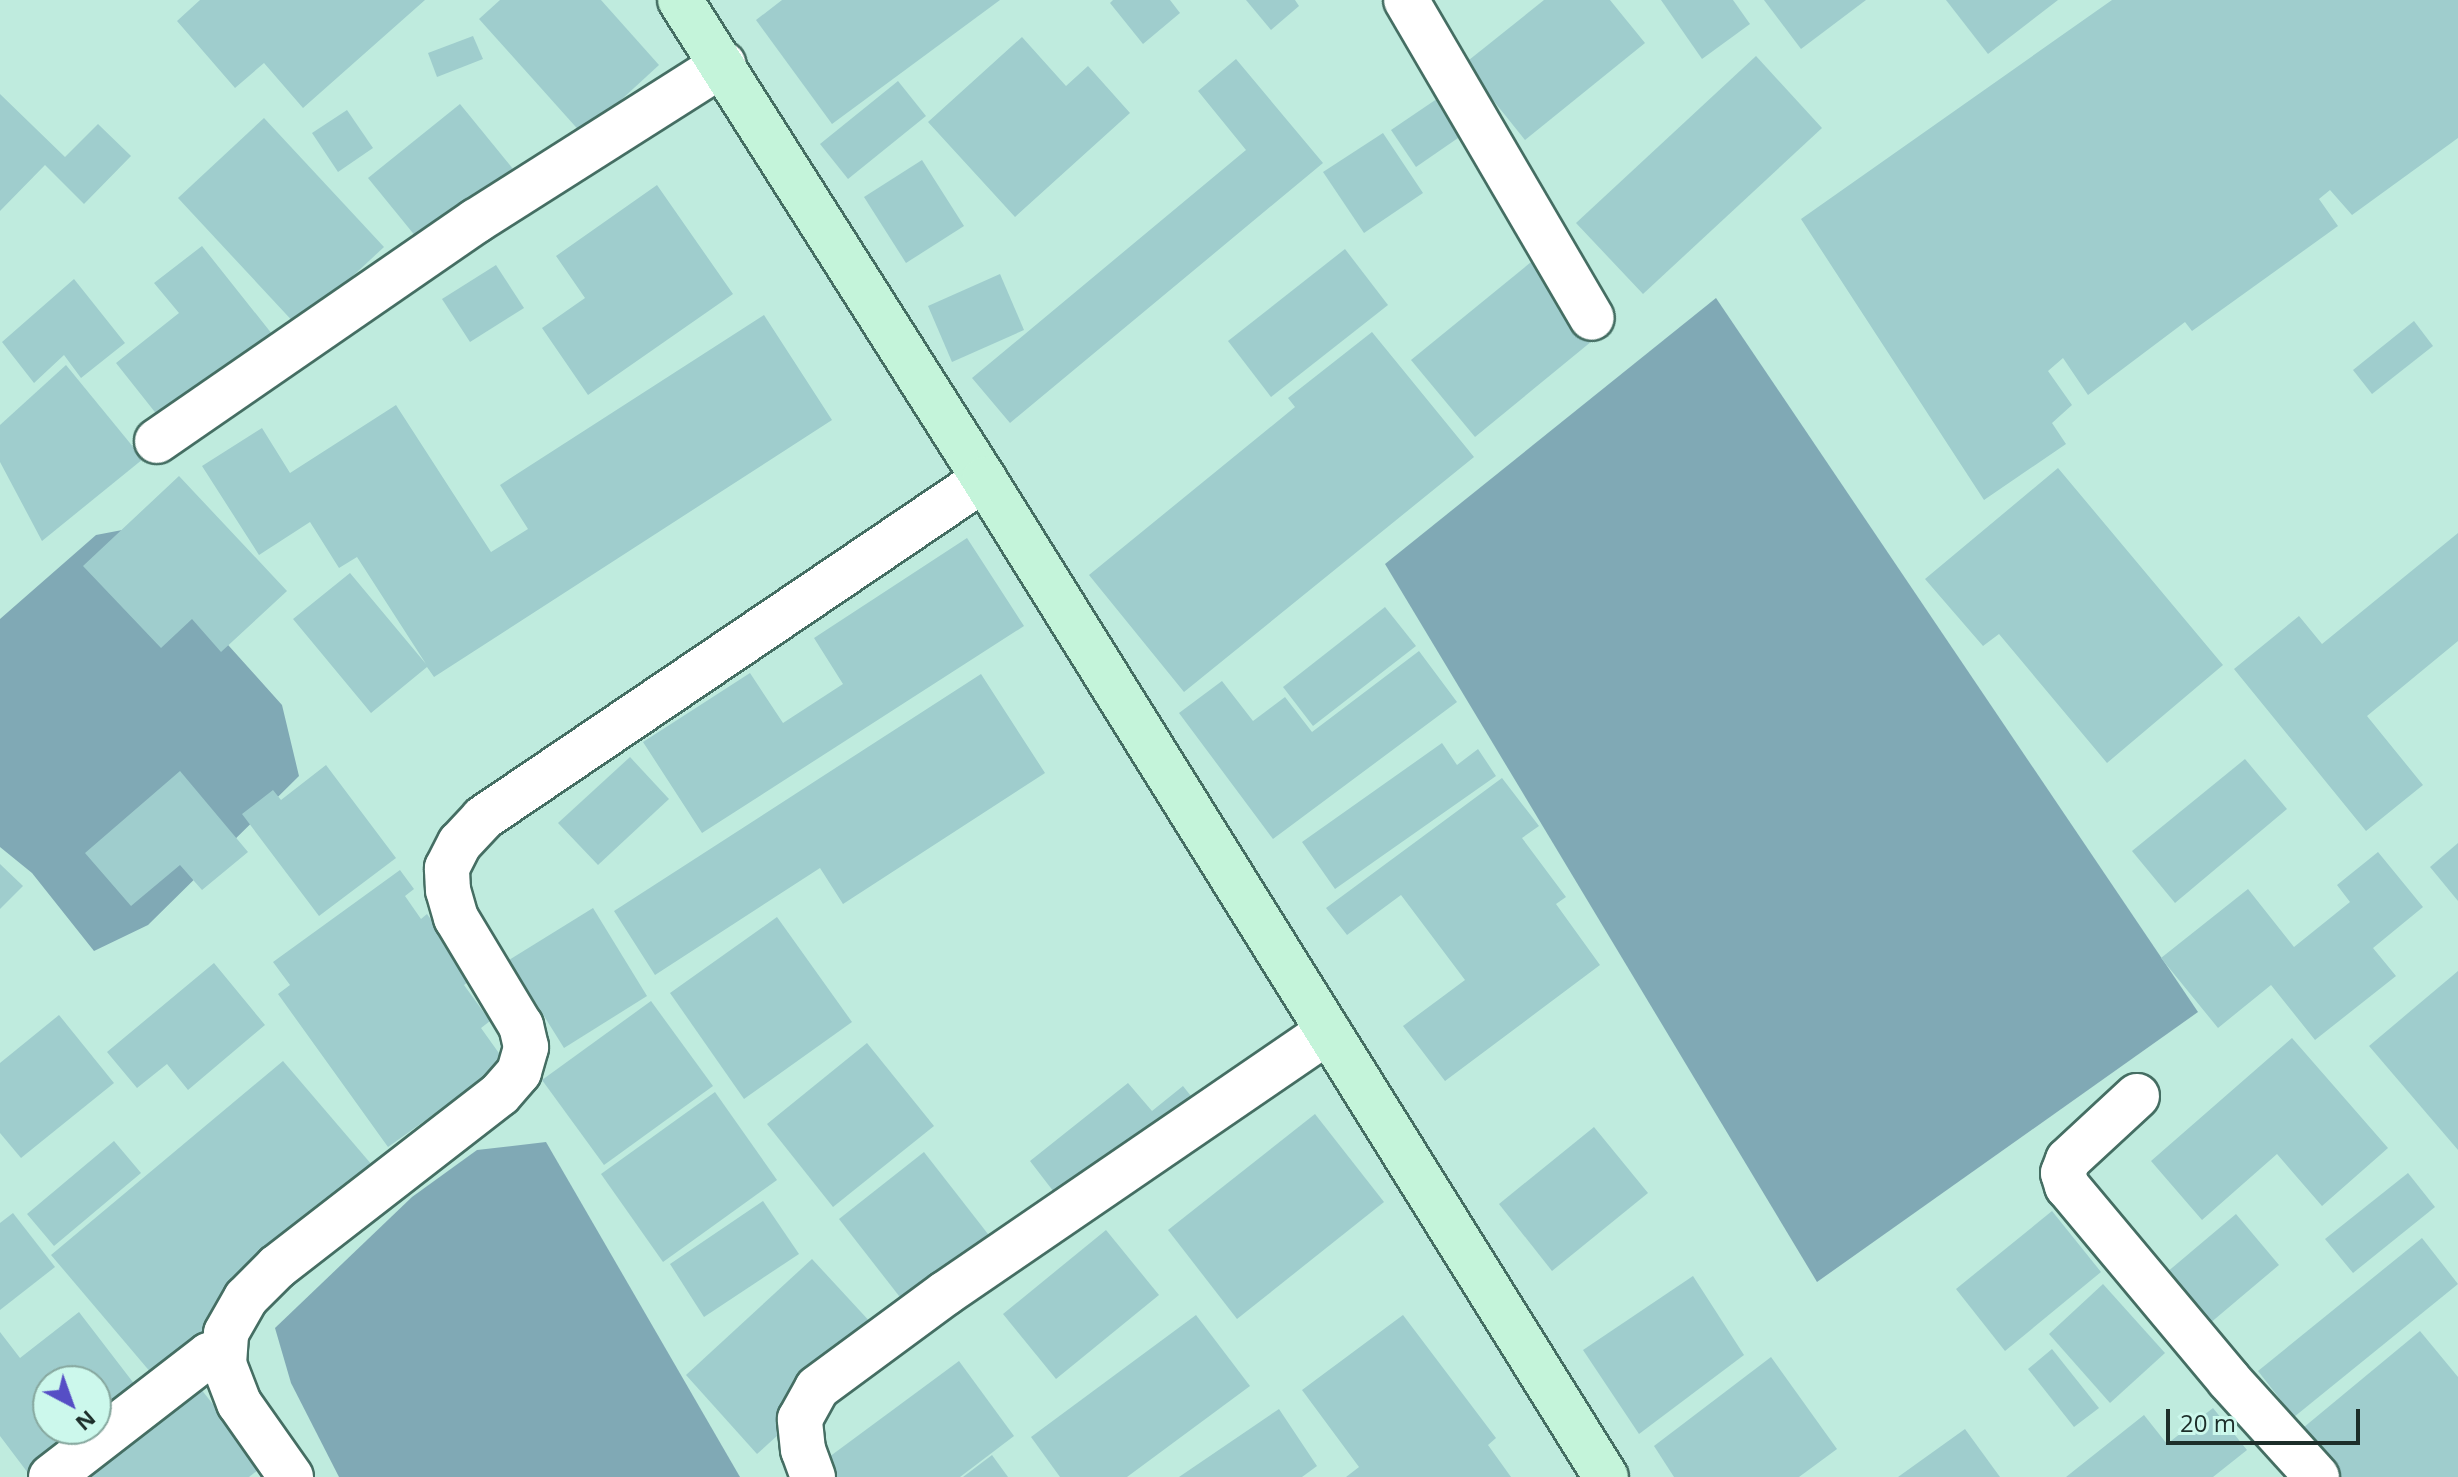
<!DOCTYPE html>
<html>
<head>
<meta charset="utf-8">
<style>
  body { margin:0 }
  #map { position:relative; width:2458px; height:1477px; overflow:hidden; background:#bfebde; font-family:"Open Sans",sans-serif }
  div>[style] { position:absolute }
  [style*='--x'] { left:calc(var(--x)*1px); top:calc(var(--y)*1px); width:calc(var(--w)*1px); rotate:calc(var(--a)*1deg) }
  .water>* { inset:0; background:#80a9b5 }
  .building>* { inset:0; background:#9fcdcd }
  .roads { filter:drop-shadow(2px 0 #456e63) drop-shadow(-2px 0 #456e63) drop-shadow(0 2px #456e63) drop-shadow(0 -2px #456e63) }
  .street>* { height:44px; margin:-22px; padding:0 22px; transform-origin:22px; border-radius:22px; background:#fff }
  .secondary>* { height:44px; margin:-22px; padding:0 22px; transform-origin:22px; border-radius:22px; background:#c4f4da }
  span { translate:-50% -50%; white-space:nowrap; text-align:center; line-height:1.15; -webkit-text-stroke:6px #ccf8ec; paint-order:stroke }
  .north { position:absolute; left:32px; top:1365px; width:80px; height:80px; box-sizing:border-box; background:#ccf8ec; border:2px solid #86a79e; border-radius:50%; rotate:139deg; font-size:22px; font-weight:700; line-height:32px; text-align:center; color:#1d2e2a }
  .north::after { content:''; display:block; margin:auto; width:28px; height:36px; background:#564ec5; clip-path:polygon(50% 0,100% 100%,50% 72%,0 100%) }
  .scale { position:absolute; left:2166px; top:1409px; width:194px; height:36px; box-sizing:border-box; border:4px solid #1d2e2a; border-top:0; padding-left:10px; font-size:24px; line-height:28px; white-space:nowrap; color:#1d2e2a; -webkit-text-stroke:6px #ccf8ec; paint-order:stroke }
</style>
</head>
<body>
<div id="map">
  <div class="water">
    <i style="clip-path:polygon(1716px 298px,2198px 1012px,1817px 1282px,1385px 564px)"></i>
    <i style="clip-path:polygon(138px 527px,220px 636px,282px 705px,299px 776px,148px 925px,94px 951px,32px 873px,0 847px,0 619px,96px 535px)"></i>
    <i style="clip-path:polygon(546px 1142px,740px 1477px,339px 1477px,291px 1383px,275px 1328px,412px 1197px,477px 1150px)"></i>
  </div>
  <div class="building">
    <i style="clip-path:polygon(200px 0,425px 0,303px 108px,264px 63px,235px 88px,177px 21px)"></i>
    <i style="clip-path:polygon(500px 0,601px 0,659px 65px,583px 135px,479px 19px)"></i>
    <i style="clip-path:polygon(782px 0,1000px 0,832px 124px,756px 20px)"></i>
    <i style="clip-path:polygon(1113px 0,1170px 0,1180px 13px,1143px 44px,1110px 3px)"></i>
    <i style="clip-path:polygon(1246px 0,1295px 0,1299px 6px,1271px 30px)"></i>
    <i style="clip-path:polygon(1544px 0,1610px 0,1645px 43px,1525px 140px,1464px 64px)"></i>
    <i style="clip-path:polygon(1661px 0,1733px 0,1750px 24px,1702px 59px)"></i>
    <i style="clip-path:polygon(1764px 0,1866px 0,1801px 49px)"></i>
    <i style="clip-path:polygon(1946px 0,2058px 0,1988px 54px)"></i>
    <i style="clip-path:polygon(2112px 0,2458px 0,2458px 138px,2352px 215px,2330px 190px,2319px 199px,2338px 226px,2192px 331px,2185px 322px,2088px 395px,2063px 358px,2048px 371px,2072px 405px,2052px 423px,2066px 444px,1984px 500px,1801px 219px)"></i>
    <i style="clip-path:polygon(473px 36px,483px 59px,437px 77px,428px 53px)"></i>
    <i style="clip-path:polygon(1022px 37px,1066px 86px,1088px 66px,1130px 113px,1015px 217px,928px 122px)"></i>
    <i style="clip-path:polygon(1756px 56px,1822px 128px,1643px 294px,1576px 223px)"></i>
    <i style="clip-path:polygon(1236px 59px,1323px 163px,1010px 423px,972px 378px,1246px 150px,1198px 91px)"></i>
    <i style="clip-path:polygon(898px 81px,926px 116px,848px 179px,820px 144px)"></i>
    <i style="clip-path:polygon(1450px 90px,1474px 127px,1416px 167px,1391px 130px)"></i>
    <i style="clip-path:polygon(0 94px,65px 157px,98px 124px,131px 156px,84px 204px,45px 165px,0 211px)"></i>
    <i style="clip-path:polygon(460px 104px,513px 169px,421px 243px,368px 178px)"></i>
    <i style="clip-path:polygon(347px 110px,373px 148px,338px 172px,312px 133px)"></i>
    <i style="clip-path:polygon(264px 118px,384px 247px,298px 327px,178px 198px)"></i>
    <i style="clip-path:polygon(1383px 133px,1423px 193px,1364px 233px,1323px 172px)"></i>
    <i style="clip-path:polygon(922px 160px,964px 226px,906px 263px,864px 197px)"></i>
    <i style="clip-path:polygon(657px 185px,733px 294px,588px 395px,542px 328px,585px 298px,556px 256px)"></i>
    <i style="clip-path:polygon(202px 246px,272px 334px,162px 421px,116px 363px,179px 313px,154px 283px)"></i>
    <i style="clip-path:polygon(1345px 249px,1388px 305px,1271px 397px,1228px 341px)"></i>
    <i style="clip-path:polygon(1541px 254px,1603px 332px,1475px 437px,1411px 360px)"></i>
    <i style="clip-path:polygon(496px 265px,524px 308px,470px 342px,442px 299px)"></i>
    <i style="clip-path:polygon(1000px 274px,1024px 330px,952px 362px,928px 306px)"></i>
    <i style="clip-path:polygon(74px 279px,125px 343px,81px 378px,64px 355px,34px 383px,2px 342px)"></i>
    <i style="clip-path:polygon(764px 315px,832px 420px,434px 677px,427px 667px,371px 713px,293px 619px,350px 573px,426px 664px,357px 557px,339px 568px,310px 522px,259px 555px,202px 466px,262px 428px,290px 473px,396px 405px,491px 552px,528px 529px,500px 485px)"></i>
    <i style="clip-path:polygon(2414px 321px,2433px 346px,2372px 394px,2353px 370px)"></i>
    <i style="clip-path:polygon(1372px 332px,1474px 457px,1184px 692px,1089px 575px,1295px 407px,1288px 398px)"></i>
    <i style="clip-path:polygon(66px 365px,143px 459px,42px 541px,0 462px,0 425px)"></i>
    <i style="clip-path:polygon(2058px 468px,2223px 665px,2107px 763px,1999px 634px,1983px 646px,1925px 579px)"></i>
    <i style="clip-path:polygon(179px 476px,287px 591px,221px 652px,192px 619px,161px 648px,83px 566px)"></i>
    <i style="clip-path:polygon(2458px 533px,2458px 641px,2367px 716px,2423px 785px,2366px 831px,2234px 669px,2299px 616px,2322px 644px)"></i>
    <i style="clip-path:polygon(967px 538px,1024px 626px,702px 833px,643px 742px,750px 673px,783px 723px,843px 684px,814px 638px)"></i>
    <i style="clip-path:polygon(1385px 607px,1416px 646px,1313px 726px,1283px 687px)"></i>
    <i style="clip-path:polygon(1419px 651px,1457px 702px,1273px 839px,1179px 713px,1222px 681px,1253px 721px,1285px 697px,1312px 732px)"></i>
    <i style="clip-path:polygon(981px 674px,1045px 773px,843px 904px,820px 868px,655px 975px,614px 911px)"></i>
    <i style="clip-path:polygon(1442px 743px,1457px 765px,1478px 749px,1496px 776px,1335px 889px,1302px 842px)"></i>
    <i style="clip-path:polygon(630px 757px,669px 799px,598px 865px,558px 823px)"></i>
    <i style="clip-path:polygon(2245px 759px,2287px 809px,2175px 903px,2132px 851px)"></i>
    <i style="clip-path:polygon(326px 765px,396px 858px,319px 916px,242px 814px,273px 790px,281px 800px)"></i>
    <i style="clip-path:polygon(180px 771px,248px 852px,202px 890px,180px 865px,131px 906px,85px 853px)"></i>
    <i style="clip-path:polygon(1502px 778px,1539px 826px,1522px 838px,1566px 897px,1556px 904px,1600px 965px,1445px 1081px,1403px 1026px,1465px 980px,1401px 895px,1347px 935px,1326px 908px)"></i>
    <i style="clip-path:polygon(2458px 843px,2458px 901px,2430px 867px)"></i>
    <i style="clip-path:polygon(2378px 852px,2423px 907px,2373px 948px,2396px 976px,2315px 1040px,2271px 985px,2218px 1028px,2161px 958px,2248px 889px,2294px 947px,2350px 902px,2337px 885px)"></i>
    <i style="clip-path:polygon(0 864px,23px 886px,0 909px)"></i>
    <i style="clip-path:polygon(400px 870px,414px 889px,405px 896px,421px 919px,427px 914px,473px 978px,464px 985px,490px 1021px,481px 1028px,506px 1063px,388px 1147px,278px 994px,290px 985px,273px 962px)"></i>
    <i style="clip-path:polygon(593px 908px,647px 996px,564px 1048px,509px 960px)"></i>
    <i style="clip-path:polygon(777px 917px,852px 1022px,744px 1099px,670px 993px)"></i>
    <i style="clip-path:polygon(214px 963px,265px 1025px,188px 1090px,167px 1064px,137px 1088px,107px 1052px)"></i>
    <i style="clip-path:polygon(2458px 971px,2458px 1150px,2369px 1046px)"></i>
    <i style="clip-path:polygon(651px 1001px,713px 1086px,604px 1165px,542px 1080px)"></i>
    <i style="clip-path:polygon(59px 1015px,114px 1083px,21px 1158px,0 1133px,0 1063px)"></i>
    <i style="clip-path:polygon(2292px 1038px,2388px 1148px,2322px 1206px,2277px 1154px,2202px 1220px,2151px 1161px)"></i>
    <i style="clip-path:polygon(867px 1043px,934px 1126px,833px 1207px,767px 1124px)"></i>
    <i style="clip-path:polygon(283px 1061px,384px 1179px,152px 1374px,51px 1255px)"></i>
    <i style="clip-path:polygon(1128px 1083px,1152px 1111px,1183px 1086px,1209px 1119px,1077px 1222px,1030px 1161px)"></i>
    <i style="clip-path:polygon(715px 1092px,777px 1180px,663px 1262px,601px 1174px)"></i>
    <i style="clip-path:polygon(1315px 1114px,1384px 1202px,1237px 1319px,1168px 1230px)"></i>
    <i style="clip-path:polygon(1594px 1127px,1648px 1193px,1552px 1271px,1499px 1204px)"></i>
    <i style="clip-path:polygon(114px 1141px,141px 1173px,54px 1246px,27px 1214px)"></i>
    <i style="clip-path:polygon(924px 1152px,1002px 1252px,917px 1319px,839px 1219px)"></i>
    <i style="clip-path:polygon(2408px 1173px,2435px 1207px,2353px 1273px,2325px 1239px)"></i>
    <i style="clip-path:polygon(763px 1201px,799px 1254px,704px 1317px,670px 1264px)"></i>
    <i style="clip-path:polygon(2052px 1211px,2101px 1272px,2005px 1351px,1956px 1289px)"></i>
    <i style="clip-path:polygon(13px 1213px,55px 1267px,0 1310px,0 1223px)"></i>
    <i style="clip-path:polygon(2236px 1214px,2279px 1265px,2209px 1324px,2166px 1273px)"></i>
    <i style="clip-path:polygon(1106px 1230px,1159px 1295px,1056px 1379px,1003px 1314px)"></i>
    <i style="clip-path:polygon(2422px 1238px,2458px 1284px,2294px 1417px,2258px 1371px)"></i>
    <i style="clip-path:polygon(812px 1259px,885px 1338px,757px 1454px,686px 1375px)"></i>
    <i style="clip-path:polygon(1693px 1276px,1744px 1355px,1639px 1434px,1583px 1350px)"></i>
    <i style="clip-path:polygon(2103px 1284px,2165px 1353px,2110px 1403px,2049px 1334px)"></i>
    <i style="clip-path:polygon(evenodd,79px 1312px,142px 1394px,31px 1477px,0 1436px,0 1332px,20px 1358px,79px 1312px,48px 1381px,96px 1381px,96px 1429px,48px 1429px,48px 1381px)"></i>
    <i style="clip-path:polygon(1196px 1315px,1250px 1386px,1127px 1477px,1060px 1477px,1031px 1437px)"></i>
    <i style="clip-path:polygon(1403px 1315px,1496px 1438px,1488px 1445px,1511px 1477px,1346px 1477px,1359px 1467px,1302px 1390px)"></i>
    <i style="clip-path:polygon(2420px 1331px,2458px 1377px,2458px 1477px,2304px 1477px,2280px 1447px)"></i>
    <i style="clip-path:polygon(2052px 1349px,2099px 1408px,2074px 1427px,2028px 1369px)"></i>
    <i style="clip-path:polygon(1771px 1357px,1837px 1449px,1799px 1477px,1674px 1477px,1654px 1446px)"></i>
    <i style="clip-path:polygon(959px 1361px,1014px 1436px,960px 1477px,802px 1477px)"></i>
    <i style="clip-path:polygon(197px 1384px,262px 1467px,249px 1477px,79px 1477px)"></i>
    <i style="clip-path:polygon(2213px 1408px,2247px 1450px,2213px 1477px,2066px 1477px,2144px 1415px,2167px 1444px)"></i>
    <i style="clip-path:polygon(1279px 1409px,1317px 1466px,1302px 1477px,1179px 1477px)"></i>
    <i style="clip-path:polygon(1965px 1429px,2000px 1477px,1898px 1477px)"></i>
    <i style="clip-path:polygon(992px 1455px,1008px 1477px,963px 1477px)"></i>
  </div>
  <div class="roads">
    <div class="street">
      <i style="--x:1406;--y:0;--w:368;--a:59.7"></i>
      <i style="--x:157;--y:441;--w:388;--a:-34.6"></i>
      <i style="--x:476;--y:221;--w:293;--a:-32.4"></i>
      <i style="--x:2137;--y:1096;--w:94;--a:137.2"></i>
      <i style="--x:2068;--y:1160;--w:14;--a:111"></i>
      <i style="--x:2063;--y:1173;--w:14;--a:73"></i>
      <i style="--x:2067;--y:1186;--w:253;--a:50.1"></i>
      <i style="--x:2229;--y:1380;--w:131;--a:47.8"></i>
      <i style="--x:51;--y:1477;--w:200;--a:-37.7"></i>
      <i style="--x:209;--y:1355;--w:17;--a:31"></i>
      <i style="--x:291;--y:1477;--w:90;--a:-125.1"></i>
      <i style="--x:239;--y:1403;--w:42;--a:-111"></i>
      <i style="--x:224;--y:1364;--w:31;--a:-86"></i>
      <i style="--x:226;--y:1333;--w:40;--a:-60.3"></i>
      <i style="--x:246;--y:1298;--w:44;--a:-45"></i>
      <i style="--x:277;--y:1267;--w:282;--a:-37.8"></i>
      <i style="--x:500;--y:1094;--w:29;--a:-49"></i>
      <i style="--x:519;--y:1072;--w:26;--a:-74"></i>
      <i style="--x:526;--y:1047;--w:22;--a:-103"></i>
      <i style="--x:521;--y:1026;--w:126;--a:-121"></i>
      <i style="--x:456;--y:918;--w:29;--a:-106"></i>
      <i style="--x:448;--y:890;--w:22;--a:-93"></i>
      <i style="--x:447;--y:868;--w:28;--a:-63"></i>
      <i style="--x:460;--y:843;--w:34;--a:-47"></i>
      <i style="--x:483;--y:818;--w:605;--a:-34.08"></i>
      <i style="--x:813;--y:1477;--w:29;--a:-110"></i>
      <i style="--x:803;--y:1450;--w:31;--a:-96"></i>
      <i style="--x:800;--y:1419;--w:35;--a:-61"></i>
      <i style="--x:817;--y:1388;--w:160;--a:-36.4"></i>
      <i style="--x:946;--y:1293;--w:463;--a:-34.4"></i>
    </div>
    <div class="secondary">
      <i style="--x:680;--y:0;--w:567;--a:57.6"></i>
      <i style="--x:984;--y:479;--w:1176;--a:58.07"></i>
    </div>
  </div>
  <div class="north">N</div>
  <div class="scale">20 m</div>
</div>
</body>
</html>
